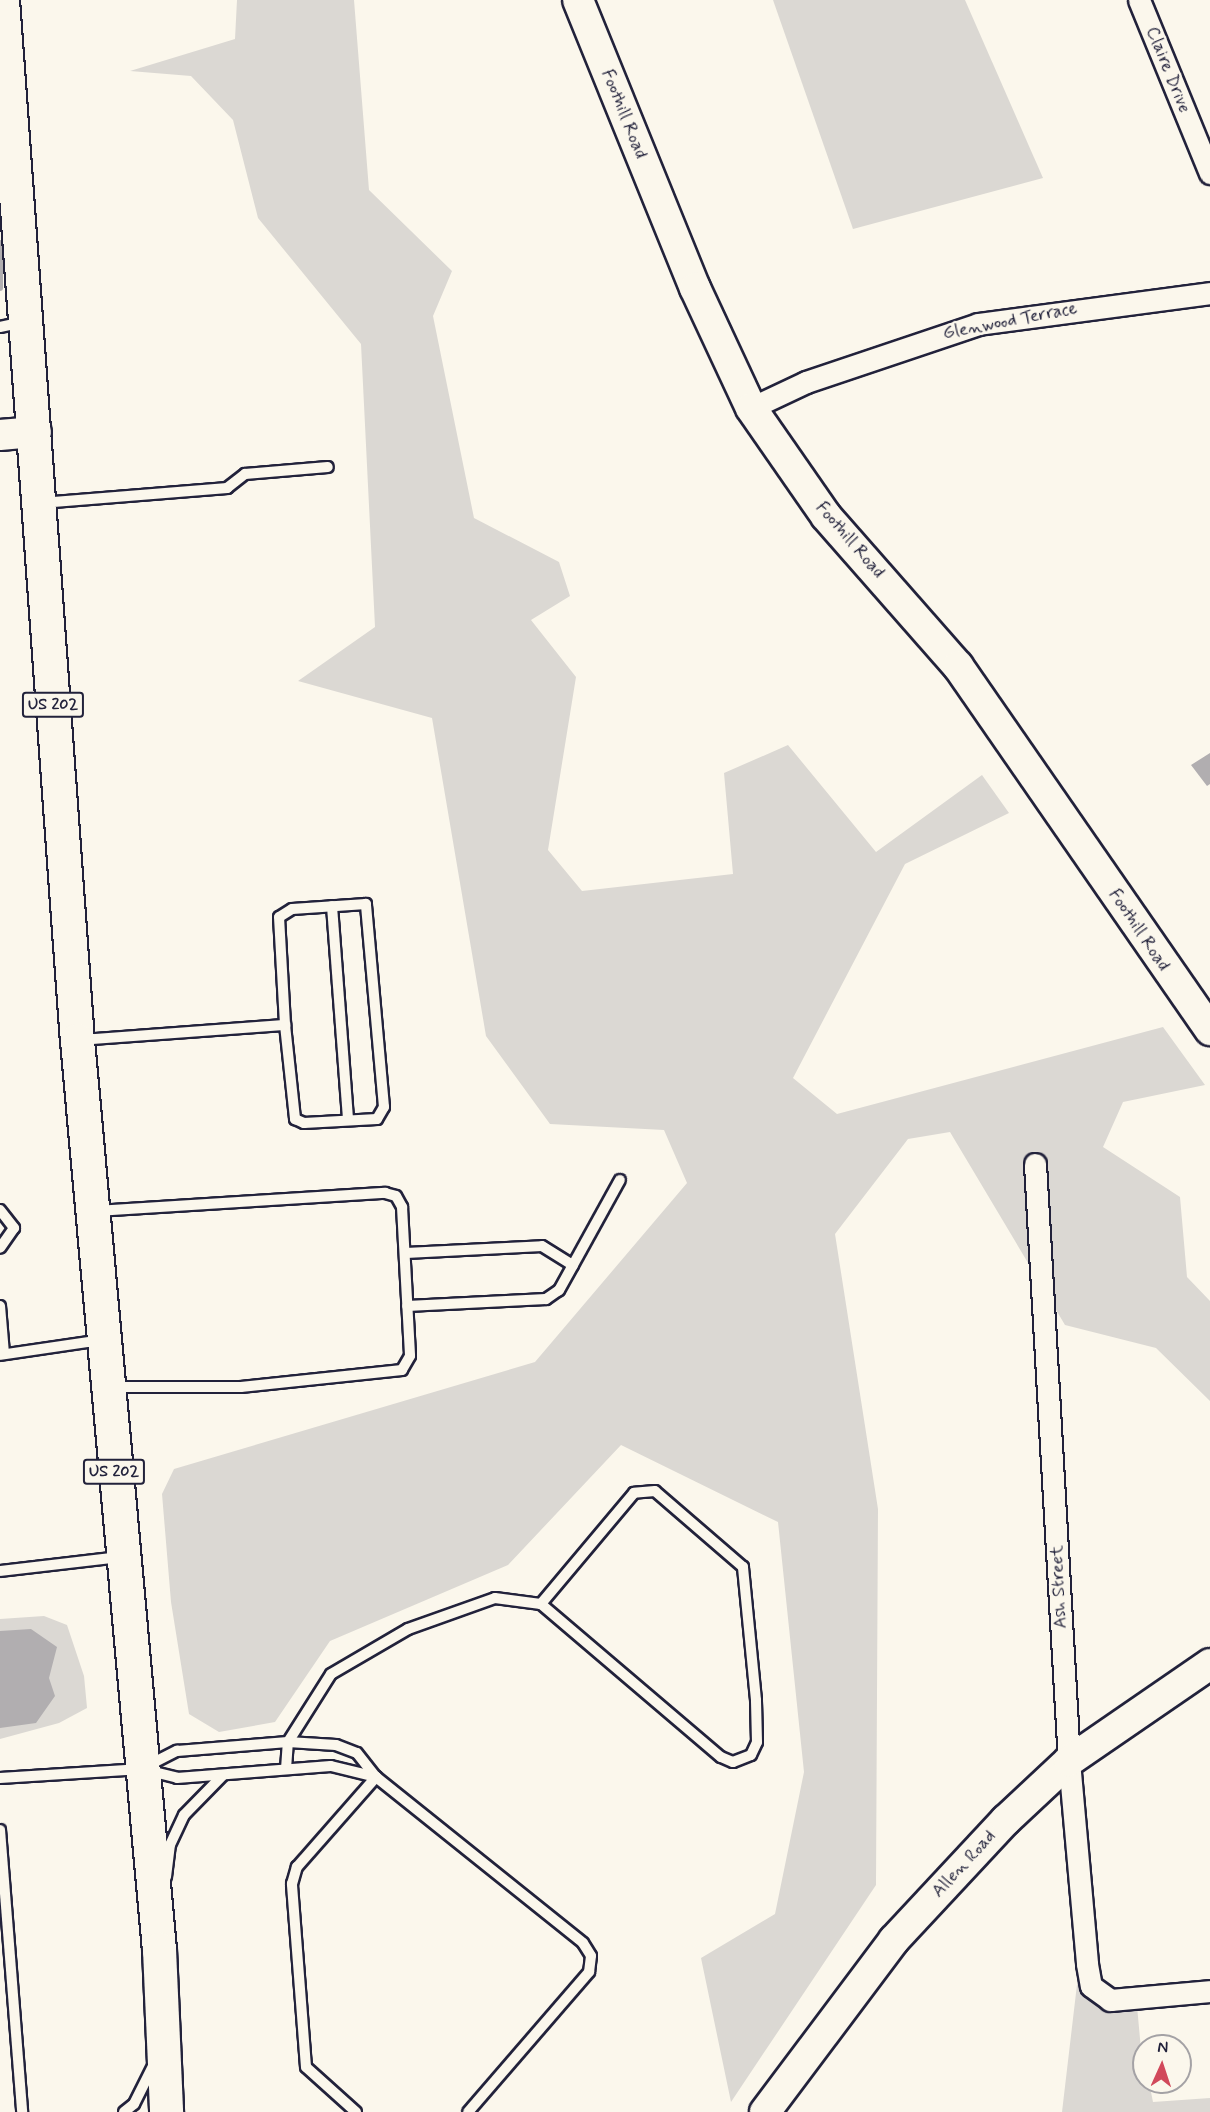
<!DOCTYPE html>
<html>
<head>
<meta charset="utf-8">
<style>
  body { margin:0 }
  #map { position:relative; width:1210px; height:2112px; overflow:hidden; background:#fbf7ec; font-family:Mynerve,sans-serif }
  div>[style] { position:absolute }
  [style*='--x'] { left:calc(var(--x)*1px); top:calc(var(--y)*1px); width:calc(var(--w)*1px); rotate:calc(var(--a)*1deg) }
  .green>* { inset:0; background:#dbd8d3 }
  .water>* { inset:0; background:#b1aeb0 }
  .stream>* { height:6px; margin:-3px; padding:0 3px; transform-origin:3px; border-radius:3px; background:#b1aeb0 }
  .roads { filter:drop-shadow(2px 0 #22223b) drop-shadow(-2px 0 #22223b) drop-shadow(0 2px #22223b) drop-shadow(0 -2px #22223b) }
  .lane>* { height:10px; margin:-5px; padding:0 5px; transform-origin:5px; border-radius:5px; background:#fbf7ec }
  .street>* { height:21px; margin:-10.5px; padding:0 10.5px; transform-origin:10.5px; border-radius:10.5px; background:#fbf7ec }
  .secondary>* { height:30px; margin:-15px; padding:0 15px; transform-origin:15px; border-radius:15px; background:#fbf7ec }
  .highway>* { height:33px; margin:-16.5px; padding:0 16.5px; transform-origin:16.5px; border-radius:16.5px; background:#fbf7ec }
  span { translate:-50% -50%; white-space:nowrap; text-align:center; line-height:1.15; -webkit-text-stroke:4.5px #fbf7ec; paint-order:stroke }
  .shield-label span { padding:2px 4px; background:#fbf7ec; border:2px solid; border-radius:4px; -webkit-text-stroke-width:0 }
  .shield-label { font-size:16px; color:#22223b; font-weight:700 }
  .street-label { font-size:18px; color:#22223b }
  .north { position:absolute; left:1132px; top:2034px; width:60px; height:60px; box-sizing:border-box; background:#fbf7ec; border:2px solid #a4a2a5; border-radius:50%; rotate:3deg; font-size:16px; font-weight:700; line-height:24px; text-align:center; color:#22223b }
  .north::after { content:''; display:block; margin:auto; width:21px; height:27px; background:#d1495b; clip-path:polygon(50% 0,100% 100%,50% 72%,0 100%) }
</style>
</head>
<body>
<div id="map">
  <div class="green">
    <i style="clip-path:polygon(237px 0,354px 0,369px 190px,452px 271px,433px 316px,474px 518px,559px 562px,570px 596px,531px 620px,576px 677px,548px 850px,582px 891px,733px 874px,724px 773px,788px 745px,876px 852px,982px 775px,1009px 813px,905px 864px,793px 1078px,837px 1114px,1163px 1027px,1205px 1085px,1123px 1102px,1103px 1147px,1180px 1197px,1187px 1277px,1210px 1301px,1210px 1401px,1156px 1348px,1065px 1325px,950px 1132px,908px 1139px,835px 1234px,878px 1509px,876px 1885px,731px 2102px,701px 1958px,775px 1914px,804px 1772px,778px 1522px,621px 1445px,508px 1565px,330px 1641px,275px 1722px,219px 1732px,189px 1714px,171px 1602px,162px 1494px,174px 1469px,535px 1362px,687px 1183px,664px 1130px,550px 1124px,486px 1036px,432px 718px,298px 681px,375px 627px,361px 344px,258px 218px,233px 120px,191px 76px,130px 71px,235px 39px)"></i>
    <i style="clip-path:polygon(773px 0,965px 0,1043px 178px,853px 229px)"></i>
    <i style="clip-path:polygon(44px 1616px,67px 1625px,84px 1676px,87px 1708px,59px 1723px,0 1739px,0 1619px)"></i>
    <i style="clip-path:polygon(1078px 1976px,1137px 2006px,1144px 2082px,1149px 2082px,1153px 2102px,1210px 2098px,1210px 2112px,1062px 2112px)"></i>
  </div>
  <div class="water">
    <i style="clip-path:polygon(1210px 743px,1210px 784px,1207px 786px,1191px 765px,1210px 753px)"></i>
    <i style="clip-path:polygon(31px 1629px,57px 1647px,49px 1678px,55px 1696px,36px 1723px,0 1728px,0 1631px)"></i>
  </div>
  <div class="stream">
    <i style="--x:0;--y:243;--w:45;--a:90"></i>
  </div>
  <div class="roads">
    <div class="lane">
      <i style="--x:0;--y:327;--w:24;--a:-12"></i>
      <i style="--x:41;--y:503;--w:187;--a:-4.6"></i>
      <i style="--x:227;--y:488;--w:23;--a:-38"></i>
      <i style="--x:245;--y:474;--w:83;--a:-4.8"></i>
      <i style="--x:332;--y:906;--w:214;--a:85.7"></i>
      <i style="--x:80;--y:1040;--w:206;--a:-4.2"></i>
      <i style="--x:285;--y:1025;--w:95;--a:83.9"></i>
      <i style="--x:295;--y:1119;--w:10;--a:24"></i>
      <i style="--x:304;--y:1123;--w:73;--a:-3.1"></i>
      <i style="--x:377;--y:1119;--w:14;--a:-60"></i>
      <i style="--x:384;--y:1107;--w:204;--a:-95.1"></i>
      <i style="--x:366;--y:904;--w:74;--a:176.1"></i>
      <i style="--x:292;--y:909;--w:15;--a:148"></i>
      <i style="--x:279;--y:917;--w:108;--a:86.8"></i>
      <i style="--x:0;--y:1210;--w:23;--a:52"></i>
      <i style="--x:14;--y:1228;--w:24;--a:125"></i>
      <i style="--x:96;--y:1211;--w:290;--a:-3.6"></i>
      <i style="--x:385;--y:1193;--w:11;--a:15"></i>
      <i style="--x:396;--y:1196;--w:13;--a:61"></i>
      <i style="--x:402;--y:1207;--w:149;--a:86.9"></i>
      <i style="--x:410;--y:1356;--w:16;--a:120"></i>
      <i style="--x:402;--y:1370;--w:162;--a:174"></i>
      <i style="--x:241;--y:1387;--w:128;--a:180"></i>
      <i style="--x:406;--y:1253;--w:136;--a:-2.9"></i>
      <i style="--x:542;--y:1246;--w:36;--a:32"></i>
      <i style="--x:573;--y:1265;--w:29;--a:119"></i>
      <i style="--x:559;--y:1290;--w:16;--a:145"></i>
      <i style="--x:546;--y:1299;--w:139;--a:177.1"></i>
      <i style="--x:573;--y:1265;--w:97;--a:-61.1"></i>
      <i style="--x:0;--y:1306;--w:48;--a:85.2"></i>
      <i style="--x:0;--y:1355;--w:102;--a:-8.4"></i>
      <i style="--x:0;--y:1571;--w:120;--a:-6.7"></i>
      <i style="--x:147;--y:1766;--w:34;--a:-27"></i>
      <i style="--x:177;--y:1751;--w:111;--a:-4.6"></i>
      <i style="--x:288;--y:1742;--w:48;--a:3.6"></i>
      <i style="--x:336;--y:1745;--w:22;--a:21"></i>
      <i style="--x:357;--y:1753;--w:31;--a:52"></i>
      <i style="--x:376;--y:1777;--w:265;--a:38.7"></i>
      <i style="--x:583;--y:1943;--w:15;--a:58"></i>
      <i style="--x:591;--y:1956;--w:16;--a:97"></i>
      <i style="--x:589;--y:1972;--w:185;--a:130.8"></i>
      <i style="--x:286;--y:1769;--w:27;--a:-86"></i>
      <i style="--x:288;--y:1742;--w:80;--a:-57.7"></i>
      <i style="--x:331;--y:1674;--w:89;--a:-30.3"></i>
      <i style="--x:408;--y:1629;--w:92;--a:-19.6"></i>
      <i style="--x:495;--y:1598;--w:46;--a:7.4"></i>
      <i style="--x:541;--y:1604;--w:236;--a:40.4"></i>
      <i style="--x:721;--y:1757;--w:13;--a:23"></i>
      <i style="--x:733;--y:1762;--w:19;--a:-21"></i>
      <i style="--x:751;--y:1755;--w:14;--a:-65"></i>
      <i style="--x:757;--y:1742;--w:42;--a:-91.4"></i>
      <i style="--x:756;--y:1700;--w:134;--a:-95.6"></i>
      <i style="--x:743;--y:1567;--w:116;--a:-139.2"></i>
      <i style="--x:655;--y:1491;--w:21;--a:175"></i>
      <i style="--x:634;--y:1493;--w:145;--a:130"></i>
      <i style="--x:0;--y:1778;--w:142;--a:-3.6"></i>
      <i style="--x:142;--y:1769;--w:36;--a:14"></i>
      <i style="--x:177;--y:1778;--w:154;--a:-4.5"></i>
      <i style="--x:331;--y:1766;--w:46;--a:13.7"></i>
      <i style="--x:0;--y:1830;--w:283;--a:85.5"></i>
      <i style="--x:166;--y:1877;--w:32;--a:-83"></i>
      <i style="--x:170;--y:1845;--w:33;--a:-65"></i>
      <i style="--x:184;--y:1815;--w:56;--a:-45.7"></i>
      <i style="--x:124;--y:2112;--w:13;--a:-39"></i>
      <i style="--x:134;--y:2104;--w:45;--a:-63.4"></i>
      <i style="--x:356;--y:2112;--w:67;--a:-138"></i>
      <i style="--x:306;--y:2067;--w:184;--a:-94.4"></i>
      <i style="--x:292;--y:1884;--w:18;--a:-74"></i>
      <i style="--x:297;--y:1867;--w:120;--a:-48.7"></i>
    </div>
    <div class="street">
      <i style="--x:1139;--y:0;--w:187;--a:67.7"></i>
      <i style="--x:751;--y:408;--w:61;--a:-25.3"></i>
      <i style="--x:806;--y:382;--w:182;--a:-18.6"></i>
      <i style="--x:978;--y:324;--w:234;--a:-7.6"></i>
      <i style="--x:1035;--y:1164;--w:598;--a:86.74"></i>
      <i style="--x:1069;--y:1761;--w:204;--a:84.9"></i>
      <i style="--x:1087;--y:1964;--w:22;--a:80"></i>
      <i style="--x:1091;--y:1986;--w:24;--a:36"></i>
      <i style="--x:1110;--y:2000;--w:100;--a:-5.1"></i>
    </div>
    <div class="secondary">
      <i style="--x:578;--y:0;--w:311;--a:67.9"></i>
      <i style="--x:695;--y:288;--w:132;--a:65"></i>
      <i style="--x:751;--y:408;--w:131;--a:55.2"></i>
      <i style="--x:826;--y:516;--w:200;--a:48.7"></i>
      <i style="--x:958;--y:666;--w:443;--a:55.3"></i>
      <i style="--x:0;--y:435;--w:36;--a:-5"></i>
      <i style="--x:765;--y:2112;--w:215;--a:-53.1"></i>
      <i style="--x:894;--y:1940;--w:164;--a:-47"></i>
      <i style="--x:1006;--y:1820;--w:86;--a:-43.1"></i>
      <i style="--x:1069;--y:1761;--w:171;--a:-34.5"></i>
    </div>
    <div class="highway">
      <i style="--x:2;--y:0;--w:1043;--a:85.88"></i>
      <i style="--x:77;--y:1040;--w:913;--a:84.85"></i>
      <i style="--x:159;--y:1949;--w:163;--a:87.5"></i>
    </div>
  </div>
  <div class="shield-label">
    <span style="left:53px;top:705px">US 202</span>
    <span style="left:114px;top:1472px">US 202</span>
  </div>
  <div class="street-label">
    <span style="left:1168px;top:70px;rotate:68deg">Claire Drive</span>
    <span style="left:624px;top:114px;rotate:68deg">Foothill Road</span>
    <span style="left:1010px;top:321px;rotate:-11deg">Glenwood Terrace</span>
    <span style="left:850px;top:540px;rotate:49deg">Foothill Road</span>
    <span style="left:1139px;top:930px;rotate:56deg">Foothill Road</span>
    <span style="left:1059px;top:1587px;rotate:-93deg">Ash Street</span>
    <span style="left:964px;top:1864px;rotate:-47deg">Allen Road</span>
  </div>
  <div class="north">N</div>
</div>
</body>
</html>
